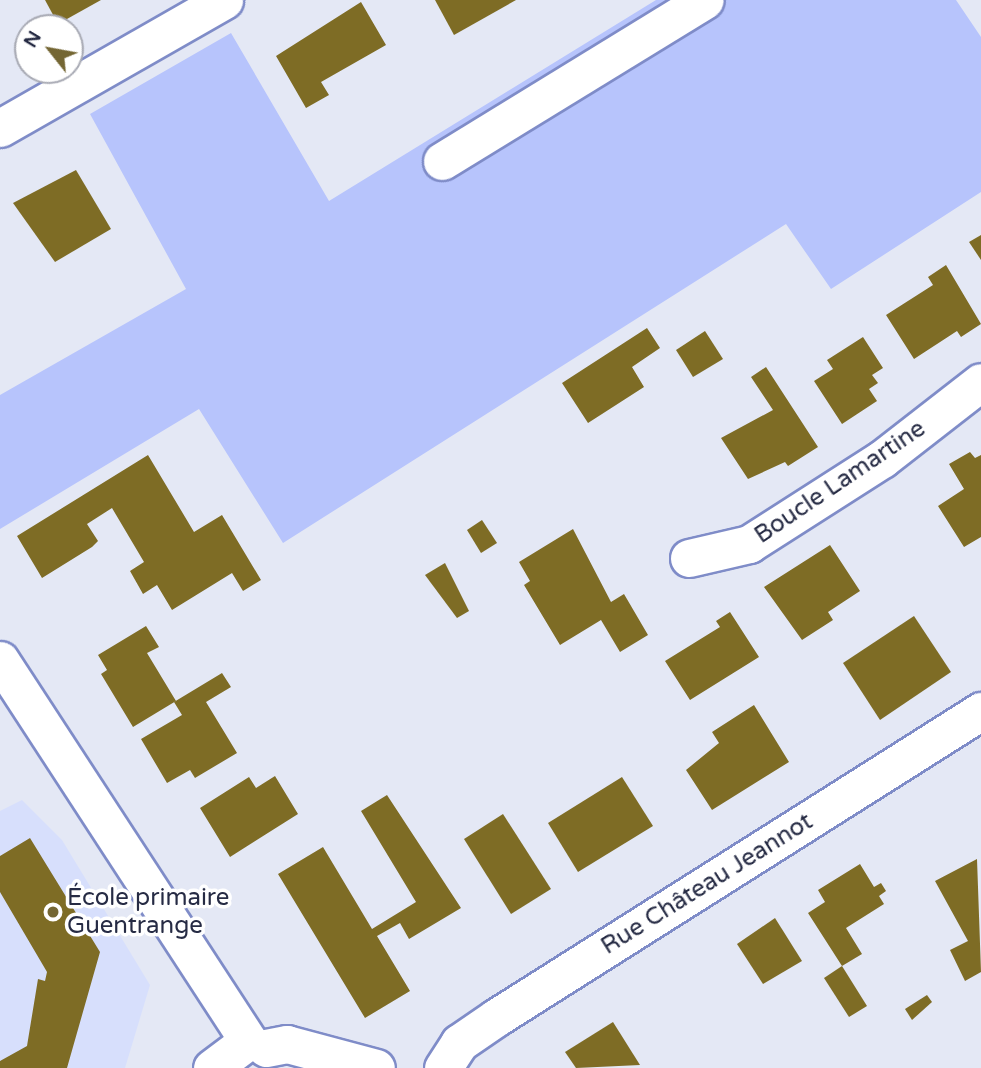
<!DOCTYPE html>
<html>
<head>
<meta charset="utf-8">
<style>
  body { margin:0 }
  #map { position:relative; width:981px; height:1068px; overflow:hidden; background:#e4e8f5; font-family:"Varela Round",sans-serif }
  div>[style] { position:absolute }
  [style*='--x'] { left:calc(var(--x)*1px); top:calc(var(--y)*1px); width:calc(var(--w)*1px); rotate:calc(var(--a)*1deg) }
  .built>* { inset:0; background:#d7dffc }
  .green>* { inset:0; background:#b7c4fc }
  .building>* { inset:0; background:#7e6c25 }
  .roads { filter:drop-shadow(2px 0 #7f8cc8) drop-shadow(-2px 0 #7f8cc8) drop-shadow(0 2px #7f8cc8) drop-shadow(0 -2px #7f8cc8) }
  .minor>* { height:37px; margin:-18.5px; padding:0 18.5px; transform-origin:18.5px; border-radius:18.5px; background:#fff }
  .dots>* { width:19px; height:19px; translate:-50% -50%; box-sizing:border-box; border:4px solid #fff; border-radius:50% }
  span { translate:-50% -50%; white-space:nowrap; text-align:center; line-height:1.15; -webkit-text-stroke:7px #fff; paint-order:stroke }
  .street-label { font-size:24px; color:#262b44 }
  .poi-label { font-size:24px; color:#262b44 }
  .left { translate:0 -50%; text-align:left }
  .north { position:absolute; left:14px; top:14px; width:70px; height:70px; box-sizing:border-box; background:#fff; border:2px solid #a8aab4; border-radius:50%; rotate:301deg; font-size:19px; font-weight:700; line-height:28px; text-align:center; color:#262b44 }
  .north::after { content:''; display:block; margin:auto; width:24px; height:32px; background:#746633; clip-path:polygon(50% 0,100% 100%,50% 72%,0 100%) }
</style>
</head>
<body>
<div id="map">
  <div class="built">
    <i style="clip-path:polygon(22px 800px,62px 840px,150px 985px,125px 1068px,0 1068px,0 811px)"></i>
  </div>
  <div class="green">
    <i style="clip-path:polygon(656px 0,956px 0,981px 37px,981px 192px,831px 289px,786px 224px,283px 543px,199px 409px,0 529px,0 395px,186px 289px,90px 114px,231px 33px,329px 201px)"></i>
  </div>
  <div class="building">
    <i style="clip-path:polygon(45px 0,101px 0,58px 24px)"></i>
    <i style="clip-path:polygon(435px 0,516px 0,454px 35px)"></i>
    <i style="clip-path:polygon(361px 2px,386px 45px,321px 82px,329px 95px,306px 108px,276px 56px)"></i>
    <i style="clip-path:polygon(76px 170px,111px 229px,55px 262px,13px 203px)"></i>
    <i style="clip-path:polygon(981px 235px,981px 260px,969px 242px)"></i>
    <i style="clip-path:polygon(946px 265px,981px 324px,961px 337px,957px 331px,914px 359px,886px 315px,933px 285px,928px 277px)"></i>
    <i style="clip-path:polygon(647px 328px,660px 348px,632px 367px,644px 387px,588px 423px,562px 383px)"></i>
    <i style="clip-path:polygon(705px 331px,723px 359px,693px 377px,676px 350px)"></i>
    <i style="clip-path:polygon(863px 337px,883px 368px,872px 375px,878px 383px,869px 389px,877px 401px,842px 424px,814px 381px,833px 369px,827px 360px)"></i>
    <i style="clip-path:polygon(766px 367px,818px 447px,788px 466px,785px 462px,748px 479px,721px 438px,773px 410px,751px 377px)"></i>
    <i style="clip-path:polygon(970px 452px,975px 458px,981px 455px,981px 537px,964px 547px,938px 506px,964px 489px,949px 464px)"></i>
    <i style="clip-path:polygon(148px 455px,194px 532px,222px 515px,261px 580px,243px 591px,232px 573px,172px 610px,157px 585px,143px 594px,130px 571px,144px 562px,112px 508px,87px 524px,98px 541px,92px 547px,42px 578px,17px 536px)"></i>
    <i style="clip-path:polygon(482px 520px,497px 543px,481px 553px,467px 530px)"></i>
    <i style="clip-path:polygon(573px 529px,611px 602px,624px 594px,648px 635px,620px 652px,601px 620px,560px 645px,524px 585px,530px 581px,519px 562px)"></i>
    <i style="clip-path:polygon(830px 545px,860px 591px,828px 612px,833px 620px,802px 640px,764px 587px)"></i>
    <i style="clip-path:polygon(445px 563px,469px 611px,457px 618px,425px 575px)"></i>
    <i style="clip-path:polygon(730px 612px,759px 657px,690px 700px,665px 661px,720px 627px,716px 621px)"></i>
    <i style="clip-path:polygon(914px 616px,951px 672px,880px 720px,843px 663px)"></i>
    <i style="clip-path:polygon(146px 626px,159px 647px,147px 653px,176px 701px,133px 727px,101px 674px,107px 670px,98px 655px)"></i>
    <i style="clip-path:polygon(222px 673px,231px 687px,206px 702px,237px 753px,195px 778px,190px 770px,167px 783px,141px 739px,182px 715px,174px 702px)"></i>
    <i style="clip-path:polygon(754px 705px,789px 762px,712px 810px,686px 770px,719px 743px,712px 732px)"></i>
    <i style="clip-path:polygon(275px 776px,298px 814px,230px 857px,200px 808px,249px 777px,256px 788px)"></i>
    <i style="clip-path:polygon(622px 777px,653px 826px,578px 872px,548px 823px)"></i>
    <i style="clip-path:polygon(387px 795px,461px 908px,409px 939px,400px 923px,377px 936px,410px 991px,365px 1018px,278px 874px,323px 847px,372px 929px,416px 902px,361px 811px)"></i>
    <i style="clip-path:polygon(503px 814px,551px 889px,511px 914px,464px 839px)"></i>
    <i style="clip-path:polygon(30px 838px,100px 952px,67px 1068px,0 1068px,0 1061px,27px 1046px,38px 979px,45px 981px,47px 972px,0 892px,0 856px)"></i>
    <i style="clip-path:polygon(977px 859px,981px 972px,965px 981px,950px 950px,968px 941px,935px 881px)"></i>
    <i style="clip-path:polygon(860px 864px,874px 887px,881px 883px,886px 891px,879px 896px,884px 904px,846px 928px,862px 954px,842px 966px,808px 913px,825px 902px,818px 890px)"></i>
    <i style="clip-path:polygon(775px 918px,802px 961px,763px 984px,737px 944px)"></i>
    <i style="clip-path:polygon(842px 966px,867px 1006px,849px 1017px,824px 978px)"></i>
    <i style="clip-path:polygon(927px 995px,932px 1002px,912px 1020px,905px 1009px)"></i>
    <i style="clip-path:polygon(613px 1022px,640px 1065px,576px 1068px,565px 1052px)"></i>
  </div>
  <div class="roads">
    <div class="minor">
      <i style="--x:0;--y:128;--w:258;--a:-29.7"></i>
      <i style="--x:442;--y:161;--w:308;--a:-31.5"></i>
      <i style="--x:689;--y:558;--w:62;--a:-13.1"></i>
      <i style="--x:749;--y:544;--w:158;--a:-32.6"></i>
      <i style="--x:882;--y:459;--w:125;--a:-37.9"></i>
      <i style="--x:0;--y:660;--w:455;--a:56.9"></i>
      <i style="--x:266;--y:1048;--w:21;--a:-11"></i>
      <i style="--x:287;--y:1044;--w:92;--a:15.1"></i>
      <i style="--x:212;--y:1068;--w:45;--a:-36.9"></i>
      <i style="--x:443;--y:1068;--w:30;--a:-57"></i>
      <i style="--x:459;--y:1043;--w:46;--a:-34.4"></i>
      <i style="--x:497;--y:1017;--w:573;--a:-32.3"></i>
    </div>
  </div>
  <div class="dots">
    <i style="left:53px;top:912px;background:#746633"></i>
  </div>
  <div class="street-label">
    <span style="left:840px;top:482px;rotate:-34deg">Boucle Lamartine</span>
    <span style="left:707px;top:884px;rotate:-32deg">Rue Château Jeannot</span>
  </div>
  <div class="poi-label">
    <span class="left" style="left:67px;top:912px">École primaire<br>Guentrange</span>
  </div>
  <div class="north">N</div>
</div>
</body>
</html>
